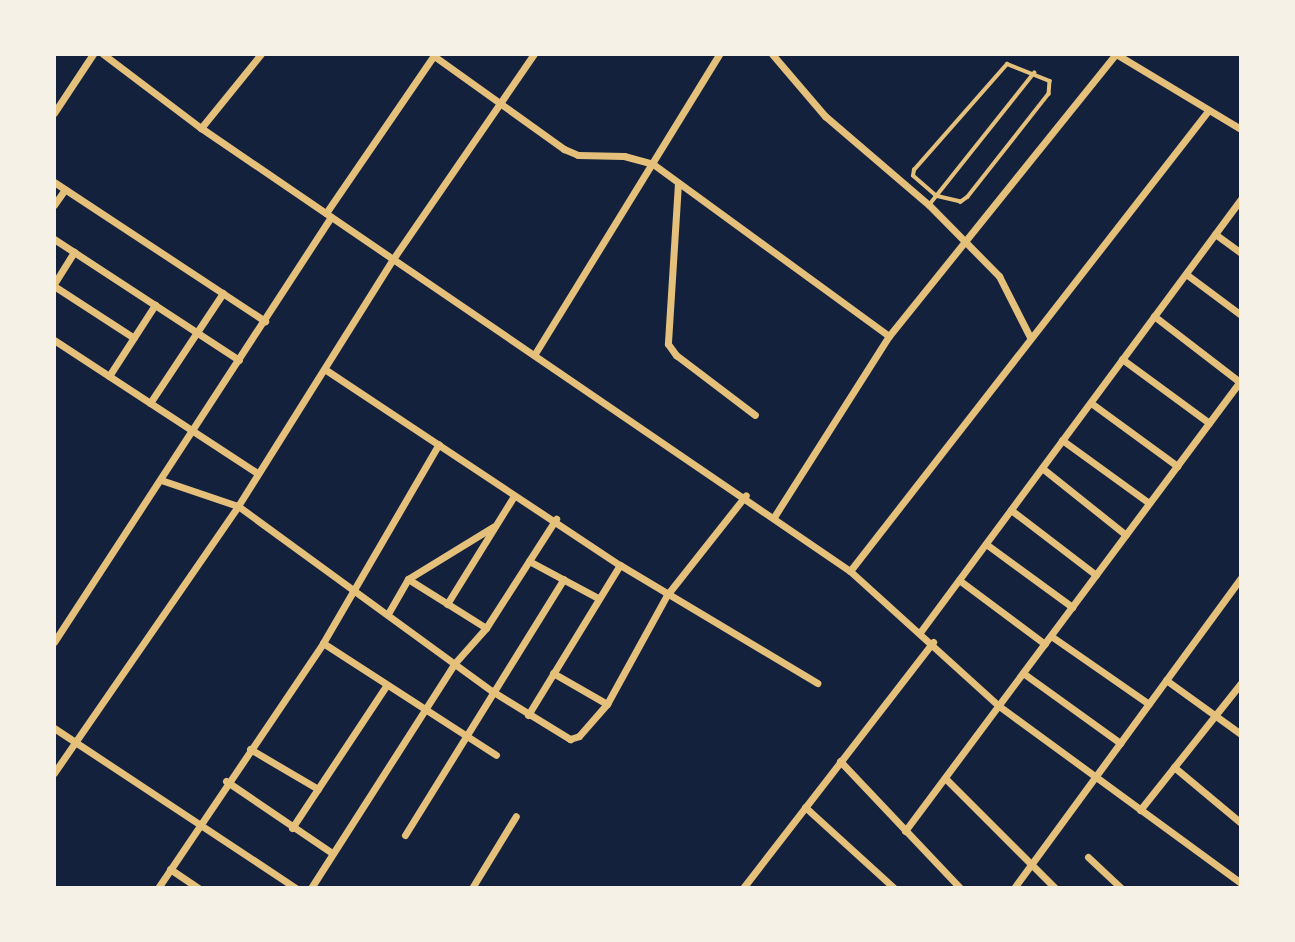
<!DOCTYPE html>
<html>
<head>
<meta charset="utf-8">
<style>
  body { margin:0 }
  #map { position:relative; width:1295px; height:942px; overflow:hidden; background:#14213d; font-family:Arial,sans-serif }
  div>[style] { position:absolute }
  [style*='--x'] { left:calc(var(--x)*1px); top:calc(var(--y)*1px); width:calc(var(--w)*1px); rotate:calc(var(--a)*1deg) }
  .service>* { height:3.5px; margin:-1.75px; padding:0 1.75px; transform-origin:1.75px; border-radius:1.75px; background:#e5c07b }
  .minor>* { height:7px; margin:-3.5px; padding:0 3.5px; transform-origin:3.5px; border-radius:3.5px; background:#e5c07b }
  span { translate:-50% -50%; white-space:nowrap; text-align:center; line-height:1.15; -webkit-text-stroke:5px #f6f1e7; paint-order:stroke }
  .frame { position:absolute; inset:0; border:56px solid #f6f1e7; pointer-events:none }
</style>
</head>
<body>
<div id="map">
  <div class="service">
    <i style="--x:1007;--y:64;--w:46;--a:21.6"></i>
    <i style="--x:1050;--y:81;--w:13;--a:94"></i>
    <i style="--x:1049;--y:94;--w:131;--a:128.2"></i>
    <i style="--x:968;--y:197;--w:9;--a:144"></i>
    <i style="--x:961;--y:202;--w:26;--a:-167"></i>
    <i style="--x:936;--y:196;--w:30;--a:-139"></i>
    <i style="--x:913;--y:176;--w:6;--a:-81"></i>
    <i style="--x:914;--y:170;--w:141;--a:-48.7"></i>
    <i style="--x:929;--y:205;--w:169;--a:-51.5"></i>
  </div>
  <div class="minor">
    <i style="--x:103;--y:54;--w:123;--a:37.1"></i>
    <i style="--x:201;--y:128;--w:786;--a:34.32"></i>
    <i style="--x:850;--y:571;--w:201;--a:42.2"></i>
    <i style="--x:999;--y:706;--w:300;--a:36.2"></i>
    <i style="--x:772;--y:54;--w:82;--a:49.5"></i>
    <i style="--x:825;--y:116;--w:137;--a:40.6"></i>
    <i style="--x:929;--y:205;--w:100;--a:45.4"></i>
    <i style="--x:999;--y:276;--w:68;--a:63.1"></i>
    <i style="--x:1116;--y:54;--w:146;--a:31"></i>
    <i style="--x:434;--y:56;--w:160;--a:35.6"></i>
    <i style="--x:564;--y:149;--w:15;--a:23"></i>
    <i style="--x:578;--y:155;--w:46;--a:1.2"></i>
    <i style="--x:624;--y:156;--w:30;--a:15"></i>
    <i style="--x:653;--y:164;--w:292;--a:36.1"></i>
    <i style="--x:54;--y:113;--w:71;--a:-56.5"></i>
    <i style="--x:201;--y:128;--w:95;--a:-51"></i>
    <i style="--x:54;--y:182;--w:253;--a:33.4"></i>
    <i style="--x:678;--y:183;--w:161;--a:93.6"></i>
    <i style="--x:668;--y:344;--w:14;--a:54"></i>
    <i style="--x:676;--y:355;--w:99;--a:37.2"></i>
    <i style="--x:54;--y:205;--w:19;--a:-55"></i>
    <i style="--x:326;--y:213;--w:193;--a:-55.6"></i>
    <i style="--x:1215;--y:234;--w:32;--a:36"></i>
    <i style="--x:54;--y:239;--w:221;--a:33.2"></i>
    <i style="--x:1186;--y:274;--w:69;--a:36.7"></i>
    <i style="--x:54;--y:284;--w:38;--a:-58"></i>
    <i style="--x:54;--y:286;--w:95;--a:33"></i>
    <i style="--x:1154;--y:316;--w:110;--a:37.6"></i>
    <i style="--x:54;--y:340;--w:241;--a:33.2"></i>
    <i style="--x:536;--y:352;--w:350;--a:-58.4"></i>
    <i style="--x:1122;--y:359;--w:108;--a:36.3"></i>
    <i style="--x:326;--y:370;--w:353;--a:33.6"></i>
    <i style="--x:620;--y:565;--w:230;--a:30.9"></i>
    <i style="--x:109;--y:376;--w:85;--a:-57.1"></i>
    <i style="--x:150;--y:403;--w:132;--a:-56.4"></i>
    <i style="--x:1091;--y:403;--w:107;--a:36.2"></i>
    <i style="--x:1062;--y:440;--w:107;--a:35.9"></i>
    <i style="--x:1042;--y:468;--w:107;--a:38.6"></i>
    <i style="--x:161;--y:480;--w:81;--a:18.7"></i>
    <i style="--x:238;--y:506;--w:314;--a:36.1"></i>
    <i style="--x:492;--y:691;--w:92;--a:31.6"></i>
    <i style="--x:570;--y:739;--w:9;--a:-18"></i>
    <i style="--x:579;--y:736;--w:43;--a:-48.8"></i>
    <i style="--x:607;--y:704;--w:124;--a:-61.2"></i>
    <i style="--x:667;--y:595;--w:127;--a:-51.7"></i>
    <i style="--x:1011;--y:510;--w:107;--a:37.4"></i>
    <i style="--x:774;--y:517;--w:214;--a:-57.6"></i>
    <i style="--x:889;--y:336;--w:362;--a:-51.2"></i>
    <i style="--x:986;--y:544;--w:107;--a:36.2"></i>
    <i style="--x:529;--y:561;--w:78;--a:28.2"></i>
    <i style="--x:850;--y:571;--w:583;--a:-52.11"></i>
    <i style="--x:408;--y:579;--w:92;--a:32.1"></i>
    <i style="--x:959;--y:580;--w:107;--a:36.7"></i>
    <i style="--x:447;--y:604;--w:127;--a:-58.2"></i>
    <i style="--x:389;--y:612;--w:38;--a:-60"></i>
    <i style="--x:408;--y:579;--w:100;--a:-31.5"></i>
    <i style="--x:921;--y:631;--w:538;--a:-53.47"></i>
    <i style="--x:1051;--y:636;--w:119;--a:34.8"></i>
    <i style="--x:54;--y:642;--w:507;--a:-56.91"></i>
    <i style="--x:323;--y:643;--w:206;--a:32.9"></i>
    <i style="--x:553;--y:673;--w:62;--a:29.9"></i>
    <i style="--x:1023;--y:673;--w:120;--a:35.8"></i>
    <i style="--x:1166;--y:680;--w:92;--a:35.8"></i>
    <i style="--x:528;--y:715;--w:176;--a:-58.5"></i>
    <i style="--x:54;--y:728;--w:290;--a:33.5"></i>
    <i style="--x:250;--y:749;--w:79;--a:30.5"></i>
    <i style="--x:840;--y:761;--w:175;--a:46.6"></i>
    <i style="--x:1174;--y:767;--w:87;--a:39.9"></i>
    <i style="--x:54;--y:773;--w:324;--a:-55.4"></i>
    <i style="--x:238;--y:506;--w:292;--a:-57.9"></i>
    <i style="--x:393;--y:259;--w:249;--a:-55.5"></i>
    <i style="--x:945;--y:778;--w:156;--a:45"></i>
    <i style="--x:226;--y:781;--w:128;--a:34.2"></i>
    <i style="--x:805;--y:807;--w:120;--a:42.3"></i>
    <i style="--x:1140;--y:810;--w:162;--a:-51.5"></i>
    <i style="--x:292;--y:828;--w:170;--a:-56.5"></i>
    <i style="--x:905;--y:831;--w:562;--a:-53.31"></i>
    <i style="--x:405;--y:835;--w:301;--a:-58.2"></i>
    <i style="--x:1088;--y:857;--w:45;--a:43.2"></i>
    <i style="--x:170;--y:869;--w:34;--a:34"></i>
    <i style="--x:158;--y:888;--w:295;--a:-56"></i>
    <i style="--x:323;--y:643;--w:230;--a:-59.8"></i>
    <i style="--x:311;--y:888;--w:266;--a:-57.4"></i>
    <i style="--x:454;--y:664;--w:48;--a:-48.4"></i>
    <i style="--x:486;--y:628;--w:130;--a:-57.3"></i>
    <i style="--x:472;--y:888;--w:84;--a:-58.6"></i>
    <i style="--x:743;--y:888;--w:311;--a:-52.3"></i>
    <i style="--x:1014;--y:888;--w:384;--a:-53.8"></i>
  </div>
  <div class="frame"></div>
</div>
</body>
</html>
